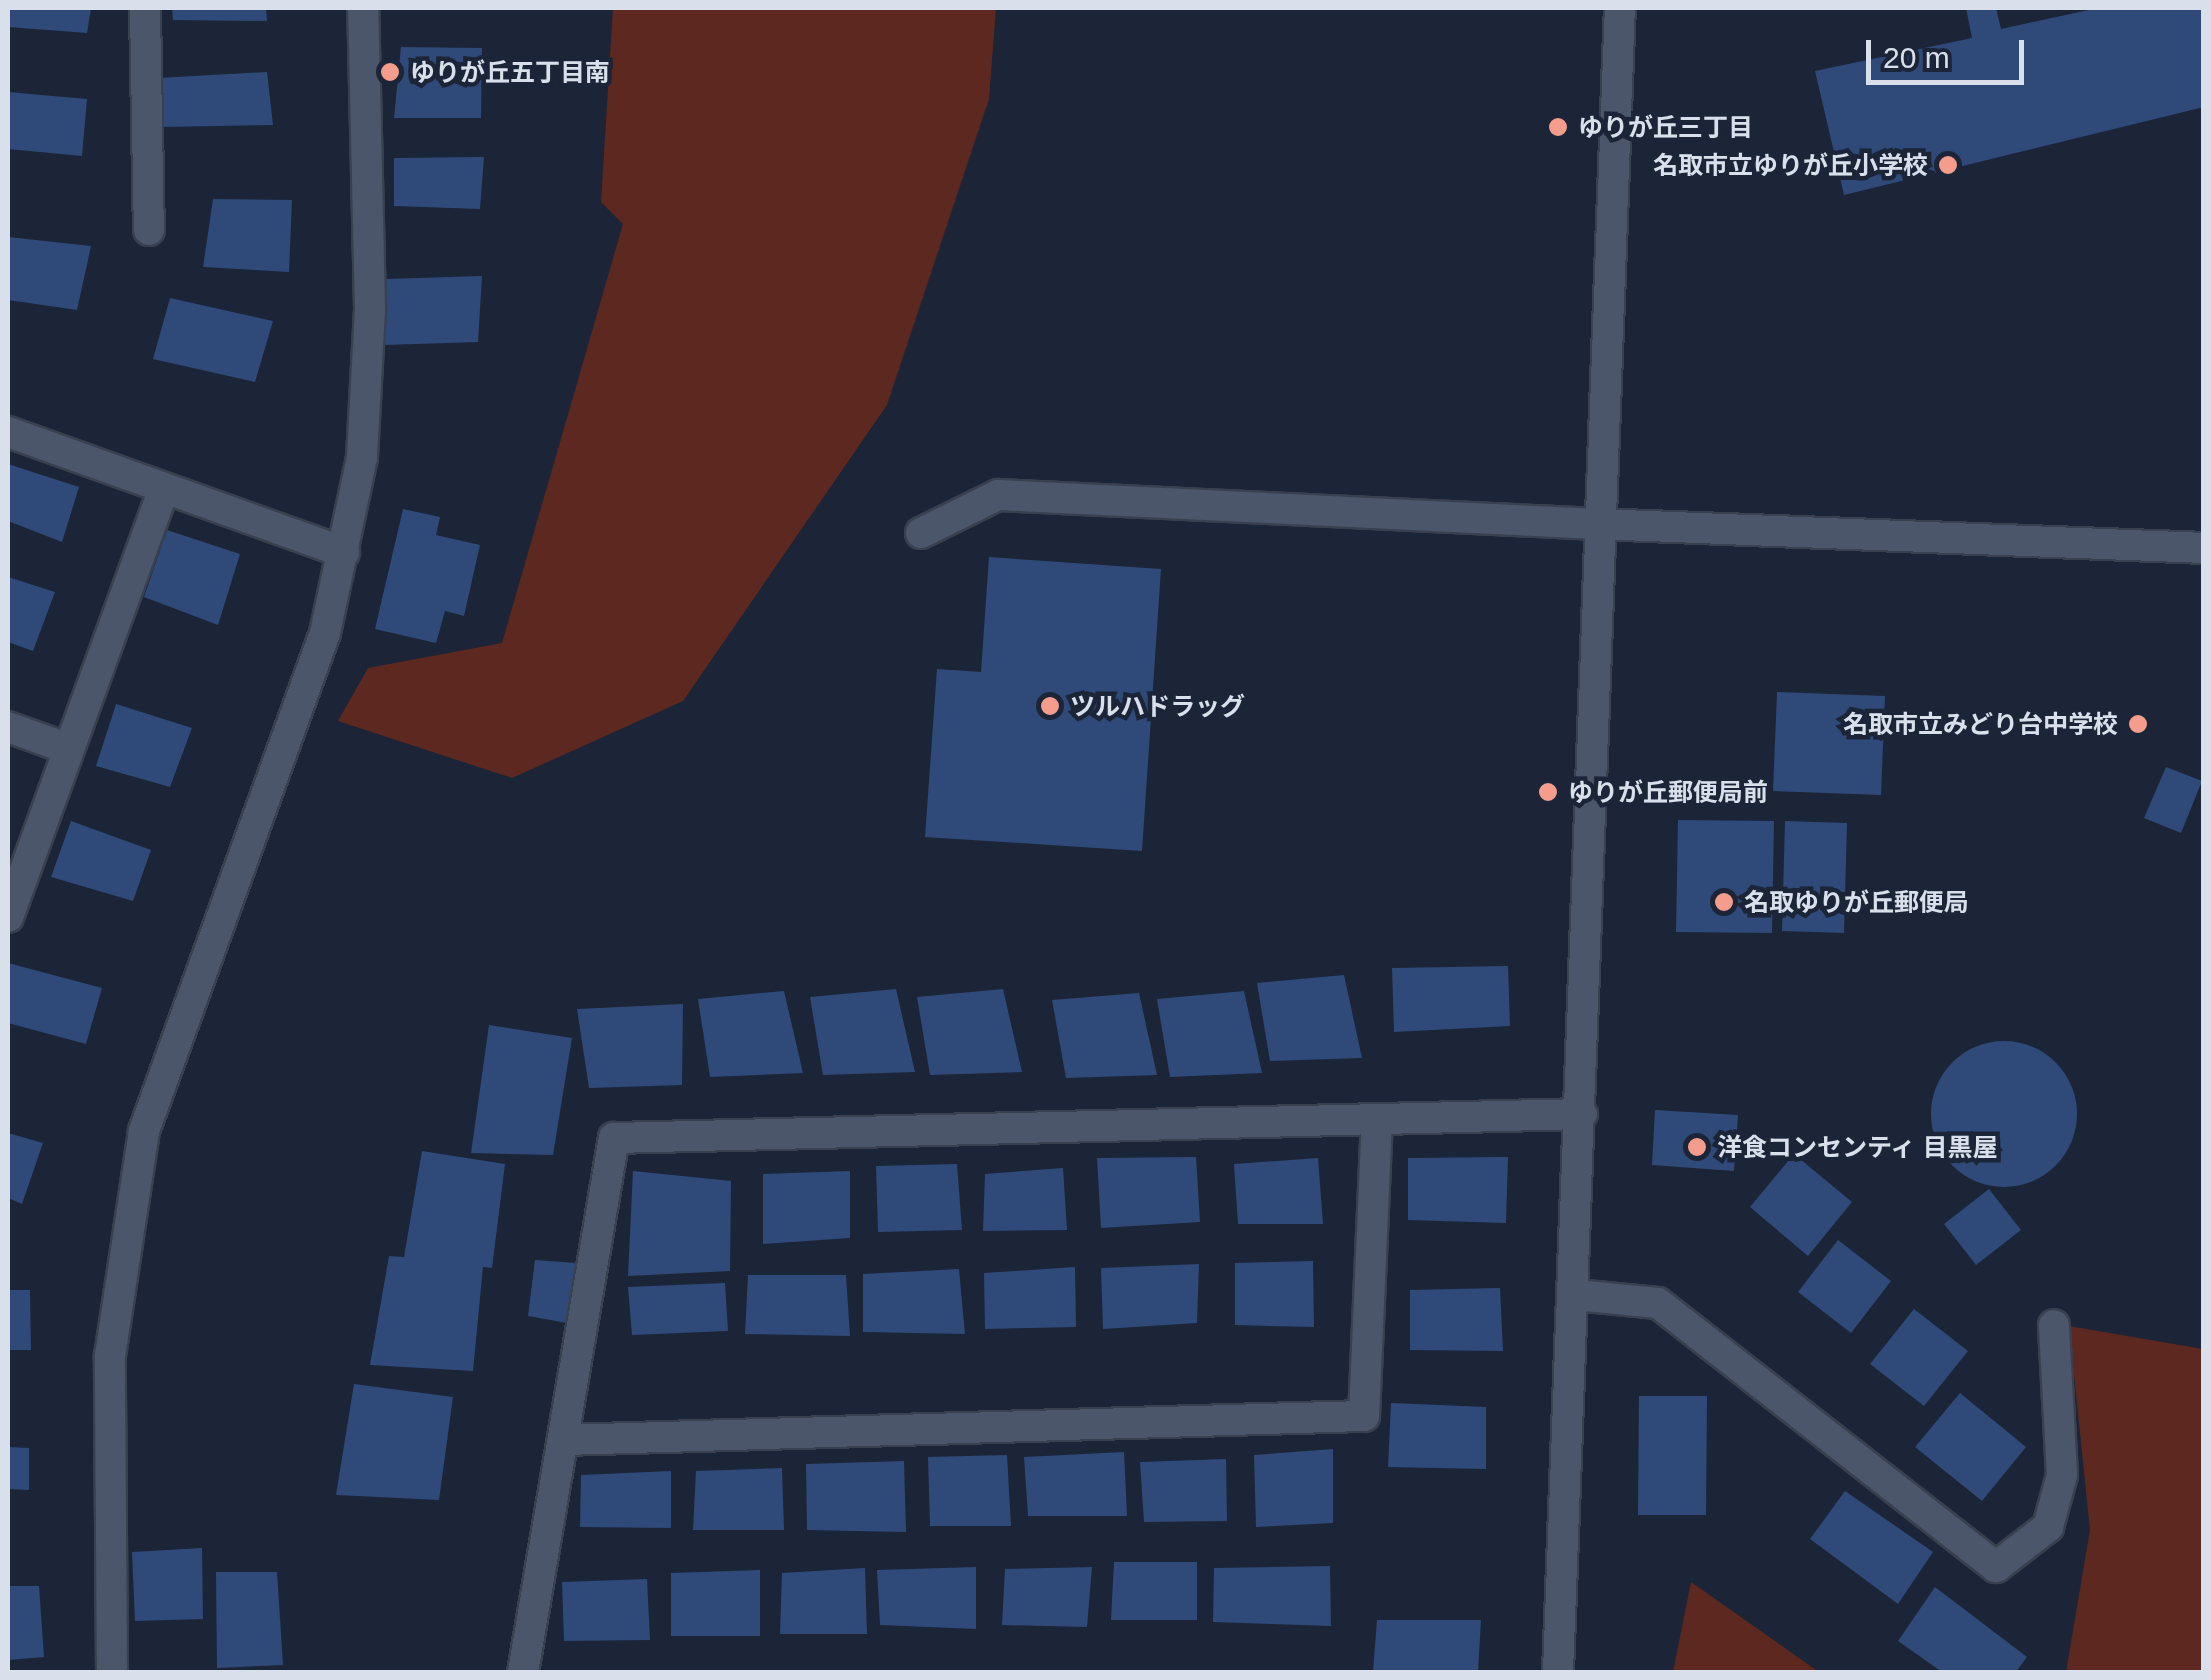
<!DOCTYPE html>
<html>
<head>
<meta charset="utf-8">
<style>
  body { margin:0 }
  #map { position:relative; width:2211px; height:1680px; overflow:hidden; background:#1b2537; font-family:Arial,"Noto Sans JP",sans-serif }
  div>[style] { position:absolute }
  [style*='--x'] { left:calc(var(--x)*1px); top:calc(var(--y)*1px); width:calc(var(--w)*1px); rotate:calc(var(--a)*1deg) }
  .green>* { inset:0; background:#5d2820 }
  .building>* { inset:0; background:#2f4978 }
  .round { border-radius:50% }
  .roads { filter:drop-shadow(2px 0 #39404f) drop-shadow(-2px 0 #39404f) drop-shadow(0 2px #39404f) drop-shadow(0 -2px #39404f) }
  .street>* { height:30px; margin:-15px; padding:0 15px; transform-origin:15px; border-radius:15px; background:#4b566b }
  .secondary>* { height:30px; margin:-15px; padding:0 15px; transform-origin:15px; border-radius:15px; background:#4b566b }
  .dots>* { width:28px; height:28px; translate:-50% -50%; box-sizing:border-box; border:5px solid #1b2537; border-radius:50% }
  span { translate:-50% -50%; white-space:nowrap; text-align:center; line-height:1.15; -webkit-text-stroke:9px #1b2537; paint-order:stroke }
  .poi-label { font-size:25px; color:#d9e0ec; font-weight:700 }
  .left { translate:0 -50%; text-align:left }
  .right { translate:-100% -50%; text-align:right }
  .frame { position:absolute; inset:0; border:10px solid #d9e0ec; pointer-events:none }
  .scale { position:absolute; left:1866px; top:40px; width:158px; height:45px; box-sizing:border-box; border:5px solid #d9e0ec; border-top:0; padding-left:12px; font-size:30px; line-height:35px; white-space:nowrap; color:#d9e0ec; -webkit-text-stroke:8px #1b2537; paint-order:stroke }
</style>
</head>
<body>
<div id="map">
  <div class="green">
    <i style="clip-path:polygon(613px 8px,996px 8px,989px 99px,887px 405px,683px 701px,512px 778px,338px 721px,368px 668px,502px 643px,623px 224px,601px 202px)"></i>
    <i style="clip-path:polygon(2069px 1326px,2203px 1349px,2203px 1672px,2066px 1672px,2090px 1530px)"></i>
    <i style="clip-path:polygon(1691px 1582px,1819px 1672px,1673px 1672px)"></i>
  </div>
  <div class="building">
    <i style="clip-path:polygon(8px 8px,91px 8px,87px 33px,8px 27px)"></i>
    <i style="clip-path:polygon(172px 8px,266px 8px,267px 21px,173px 20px)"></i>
    <i style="clip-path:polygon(1966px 8px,1996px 8px,2001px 29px,2098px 8px,2204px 8px,2204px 107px,1844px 195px,1815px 71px,1972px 38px)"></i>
    <i style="clip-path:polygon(401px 47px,482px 48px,481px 118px,394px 118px)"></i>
    <i style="clip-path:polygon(267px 72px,273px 125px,162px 127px,159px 78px)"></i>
    <i style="clip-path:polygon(8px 92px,87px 99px,82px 156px,8px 149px)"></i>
    <i style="clip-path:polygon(484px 157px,480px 209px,394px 206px,394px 158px)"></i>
    <i style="clip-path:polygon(213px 199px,292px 200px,289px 272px,203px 267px)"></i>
    <i style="clip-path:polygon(8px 237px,91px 246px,77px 310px,8px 300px)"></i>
    <i style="clip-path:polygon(482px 276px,478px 342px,384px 345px,386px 279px)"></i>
    <i style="clip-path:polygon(170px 298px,273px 321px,255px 382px,153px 359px)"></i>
    <i style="clip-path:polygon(8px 464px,79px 487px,62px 542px,8px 521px)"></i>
    <i style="clip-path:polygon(403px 509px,440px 517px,436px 535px,480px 545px,464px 616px,445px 611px,436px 643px,375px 629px)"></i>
    <i style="clip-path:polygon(167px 530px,240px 554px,218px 625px,144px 597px)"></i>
    <i style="clip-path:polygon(989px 557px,1161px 569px,1142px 851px,925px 837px,937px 669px,981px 672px)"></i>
    <i style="clip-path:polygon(8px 577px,55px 592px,33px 651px,8px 642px)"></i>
    <i style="clip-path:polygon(1777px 692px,1885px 696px,1881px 795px,1773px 791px)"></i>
    <i style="clip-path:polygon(116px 704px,192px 728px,170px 787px,96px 766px)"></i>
    <i style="clip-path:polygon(2166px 767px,2202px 781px,2181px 833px,2144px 818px)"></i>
    <i style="clip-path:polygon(1678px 820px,1774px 821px,1772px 933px,1676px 932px)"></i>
    <i style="clip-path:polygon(71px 821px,151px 850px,133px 901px,51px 877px)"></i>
    <i style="clip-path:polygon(1785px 821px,1847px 823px,1844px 933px,1782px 931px)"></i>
    <i style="clip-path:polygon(8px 963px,102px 988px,86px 1044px,8px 1023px)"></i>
    <i style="clip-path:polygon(1508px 966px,1510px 1026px,1394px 1032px,1392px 968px)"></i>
    <i style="clip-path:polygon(1344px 975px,1362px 1058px,1270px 1061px,1257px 983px)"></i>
    <i style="clip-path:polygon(896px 989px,915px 1072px,823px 1075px,810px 997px)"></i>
    <i style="clip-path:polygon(1003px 989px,1022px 1072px,930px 1075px,917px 997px)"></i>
    <i style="clip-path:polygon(784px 991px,803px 1073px,710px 1077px,698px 999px)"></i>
    <i style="clip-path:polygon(1244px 991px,1262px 1073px,1170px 1077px,1157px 999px)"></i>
    <i style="clip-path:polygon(1139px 993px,1157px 1075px,1066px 1078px,1052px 1000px)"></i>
    <i style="clip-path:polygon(683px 1004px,682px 1085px,589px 1088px,577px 1009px)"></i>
    <i style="clip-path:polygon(489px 1025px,572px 1038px,553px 1155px,471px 1153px)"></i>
    <i class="round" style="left:1931px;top:1041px;width:146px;height:146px"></i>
    <i style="clip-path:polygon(1655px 1110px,1738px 1115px,1734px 1171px,1652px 1165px)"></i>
    <i style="clip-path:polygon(8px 1133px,43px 1143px,22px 1204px,8px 1198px)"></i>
    <i style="clip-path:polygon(422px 1151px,505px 1164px,492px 1268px,483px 1267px,473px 1371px,370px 1365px,389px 1256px,404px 1257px)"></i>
    <i style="clip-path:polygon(1794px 1154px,1852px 1202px,1808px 1256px,1750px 1207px)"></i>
    <i style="clip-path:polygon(1196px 1157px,1200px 1222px,1101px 1228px,1097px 1158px)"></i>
    <i style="clip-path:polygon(1508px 1157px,1506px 1223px,1408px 1220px,1408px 1158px)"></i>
    <i style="clip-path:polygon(1318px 1158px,1323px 1224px,1238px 1224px,1234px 1164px)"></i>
    <i style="clip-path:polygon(957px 1164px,962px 1230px,878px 1232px,876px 1166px)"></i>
    <i style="clip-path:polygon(1063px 1168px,1067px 1230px,983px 1231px,985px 1174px)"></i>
    <i style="clip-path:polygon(633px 1171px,731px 1181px,730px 1271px,628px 1276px)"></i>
    <i style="clip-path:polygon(850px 1171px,850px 1238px,763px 1244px,763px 1174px)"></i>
    <i style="clip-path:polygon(1989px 1189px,2021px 1230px,1976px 1265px,1944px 1224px)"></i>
    <i style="clip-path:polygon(1838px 1240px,1891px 1281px,1851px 1333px,1798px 1292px)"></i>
    <i style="clip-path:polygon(535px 1260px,577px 1263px,567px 1323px,528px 1316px)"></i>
    <i style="clip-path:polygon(1313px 1261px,1314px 1327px,1235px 1325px,1235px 1263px)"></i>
    <i style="clip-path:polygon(1199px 1264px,1197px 1323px,1103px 1329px,1101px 1268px)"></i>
    <i style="clip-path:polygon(1075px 1267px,1076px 1327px,985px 1329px,984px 1273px)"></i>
    <i style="clip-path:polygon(959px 1269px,965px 1334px,863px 1332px,863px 1274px)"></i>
    <i style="clip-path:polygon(748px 1275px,846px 1275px,850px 1336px,745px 1334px)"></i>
    <i style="clip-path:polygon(725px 1283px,728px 1331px,632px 1335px,628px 1287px)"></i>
    <i style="clip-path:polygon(1500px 1288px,1503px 1351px,1410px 1350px,1410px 1290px)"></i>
    <i style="clip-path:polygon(8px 1290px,30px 1290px,31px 1350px,8px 1350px)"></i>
    <i style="clip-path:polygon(1914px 1309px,1968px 1351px,1924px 1406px,1870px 1364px)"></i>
    <i style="clip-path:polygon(354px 1384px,453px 1397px,439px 1500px,336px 1495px)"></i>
    <i style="clip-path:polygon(1960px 1393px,2026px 1447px,1982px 1501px,1915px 1447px)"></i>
    <i style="clip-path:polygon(1639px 1396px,1707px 1396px,1706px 1515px,1638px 1515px)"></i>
    <i style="clip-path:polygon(1391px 1403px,1486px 1407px,1486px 1469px,1388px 1467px)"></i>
    <i style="clip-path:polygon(8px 1447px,29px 1448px,29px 1490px,8px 1489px)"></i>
    <i style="clip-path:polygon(1333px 1449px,1333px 1523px,1256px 1527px,1254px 1455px)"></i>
    <i style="clip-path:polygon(1124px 1452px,1127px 1516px,1028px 1516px,1024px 1457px)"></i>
    <i style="clip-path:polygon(1007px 1455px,1011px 1526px,930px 1526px,928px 1457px)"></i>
    <i style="clip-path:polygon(1226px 1459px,1227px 1521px,1144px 1522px,1140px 1462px)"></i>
    <i style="clip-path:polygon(904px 1461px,906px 1532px,807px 1530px,806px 1464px)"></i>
    <i style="clip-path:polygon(782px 1468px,784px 1530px,693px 1530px,696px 1471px)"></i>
    <i style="clip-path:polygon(671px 1471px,671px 1528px,580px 1527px,581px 1475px)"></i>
    <i style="clip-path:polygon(1845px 1491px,1933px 1552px,1898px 1604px,1810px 1539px)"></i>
    <i style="clip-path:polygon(202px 1548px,203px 1619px,135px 1621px,132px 1552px)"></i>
    <i style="clip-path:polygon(1114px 1562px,1197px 1562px,1197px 1620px,1111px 1620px)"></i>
    <i style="clip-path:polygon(1330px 1566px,1331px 1626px,1213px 1622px,1214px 1568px)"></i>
    <i style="clip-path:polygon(976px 1567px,976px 1629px,880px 1625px,877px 1570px)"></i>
    <i style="clip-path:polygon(1092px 1567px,1087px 1627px,1002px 1625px,1005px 1569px)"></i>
    <i style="clip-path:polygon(865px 1568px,867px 1634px,780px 1634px,782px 1573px)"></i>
    <i style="clip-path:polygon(760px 1570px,760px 1636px,671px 1636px,671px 1573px)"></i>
    <i style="clip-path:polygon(216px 1572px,277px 1572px,283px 1665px,217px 1668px)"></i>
    <i style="clip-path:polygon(647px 1579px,650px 1640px,564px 1641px,562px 1582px)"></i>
    <i style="clip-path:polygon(8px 1586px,39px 1586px,44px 1657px,8px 1660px)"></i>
    <i style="clip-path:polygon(1935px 1587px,2027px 1657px,2016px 1672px,1942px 1672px,1898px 1641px)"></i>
    <i style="clip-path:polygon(1377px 1620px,1481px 1620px,1478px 1672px,1373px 1671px)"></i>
  </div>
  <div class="roads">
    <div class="street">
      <i style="--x:145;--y:8;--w:222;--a:89"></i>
      <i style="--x:8;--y:432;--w:357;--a:19.7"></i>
      <i style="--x:921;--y:533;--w:86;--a:-26.3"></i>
      <i style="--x:998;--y:495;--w:600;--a:2.77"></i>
      <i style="--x:8;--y:727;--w:62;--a:19.9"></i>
      <i style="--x:8;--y:917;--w:453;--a:-70"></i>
      <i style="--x:1576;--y:1295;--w:82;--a:5.6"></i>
      <i style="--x:1658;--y:1303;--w:429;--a:38"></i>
      <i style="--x:1996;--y:1567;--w:66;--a:-37.6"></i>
      <i style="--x:2048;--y:1527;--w:54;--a:-74.9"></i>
      <i style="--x:2062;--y:1475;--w:150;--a:-93.1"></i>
      <i style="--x:564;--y:1440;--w:800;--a:-1.72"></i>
      <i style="--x:1364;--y:1416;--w:292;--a:-87.5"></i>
      <i style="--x:523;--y:1672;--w:542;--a:-80.33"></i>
      <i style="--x:614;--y:1138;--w:968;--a:-1.42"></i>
    </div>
    <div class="secondary">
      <i style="--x:1597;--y:524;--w:607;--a:2.26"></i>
      <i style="--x:112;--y:1672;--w:316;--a:-90.4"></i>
      <i style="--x:110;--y:1356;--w:228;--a:-81.4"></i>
      <i style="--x:144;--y:1131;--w:530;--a:-70.03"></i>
      <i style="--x:325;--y:633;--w:180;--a:-78.1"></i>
      <i style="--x:362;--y:457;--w:149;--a:-86.9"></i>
      <i style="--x:370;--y:308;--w:300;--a:-91.3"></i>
      <i style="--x:1558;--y:1672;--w:1665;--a:-87.87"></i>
    </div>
  </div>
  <div class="dots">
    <i style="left:390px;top:72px;background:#f49d8d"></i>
    <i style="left:1558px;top:127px;background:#f49d8d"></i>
    <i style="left:1948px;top:165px;background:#f49d8d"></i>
    <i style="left:1050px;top:706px;background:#f49d8d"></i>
    <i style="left:2138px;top:724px;background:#f49d8d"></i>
    <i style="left:1548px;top:792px;background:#f49d8d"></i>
    <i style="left:1724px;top:902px;background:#f49d8d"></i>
    <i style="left:1697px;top:1147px;background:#f49d8d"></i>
  </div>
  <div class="poi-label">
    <span class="left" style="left:410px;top:72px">ゆりが丘五丁目南</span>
    <span class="left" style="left:1578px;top:127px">ゆりが丘三丁目</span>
    <span class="right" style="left:1928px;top:165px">名取市立ゆりが丘小学校</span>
    <span class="left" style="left:1070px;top:706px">ツルハドラッグ</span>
    <span class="right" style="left:2118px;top:724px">名取市立みどり台中学校</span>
    <span class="left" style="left:1568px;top:792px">ゆりが丘郵便局前</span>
    <span class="left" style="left:1744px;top:902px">名取ゆりが丘郵便局</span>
    <span class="left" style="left:1717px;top:1147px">洋食コンセンティ 目黒屋</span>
  </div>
  <div class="frame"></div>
  <div class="scale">20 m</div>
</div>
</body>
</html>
